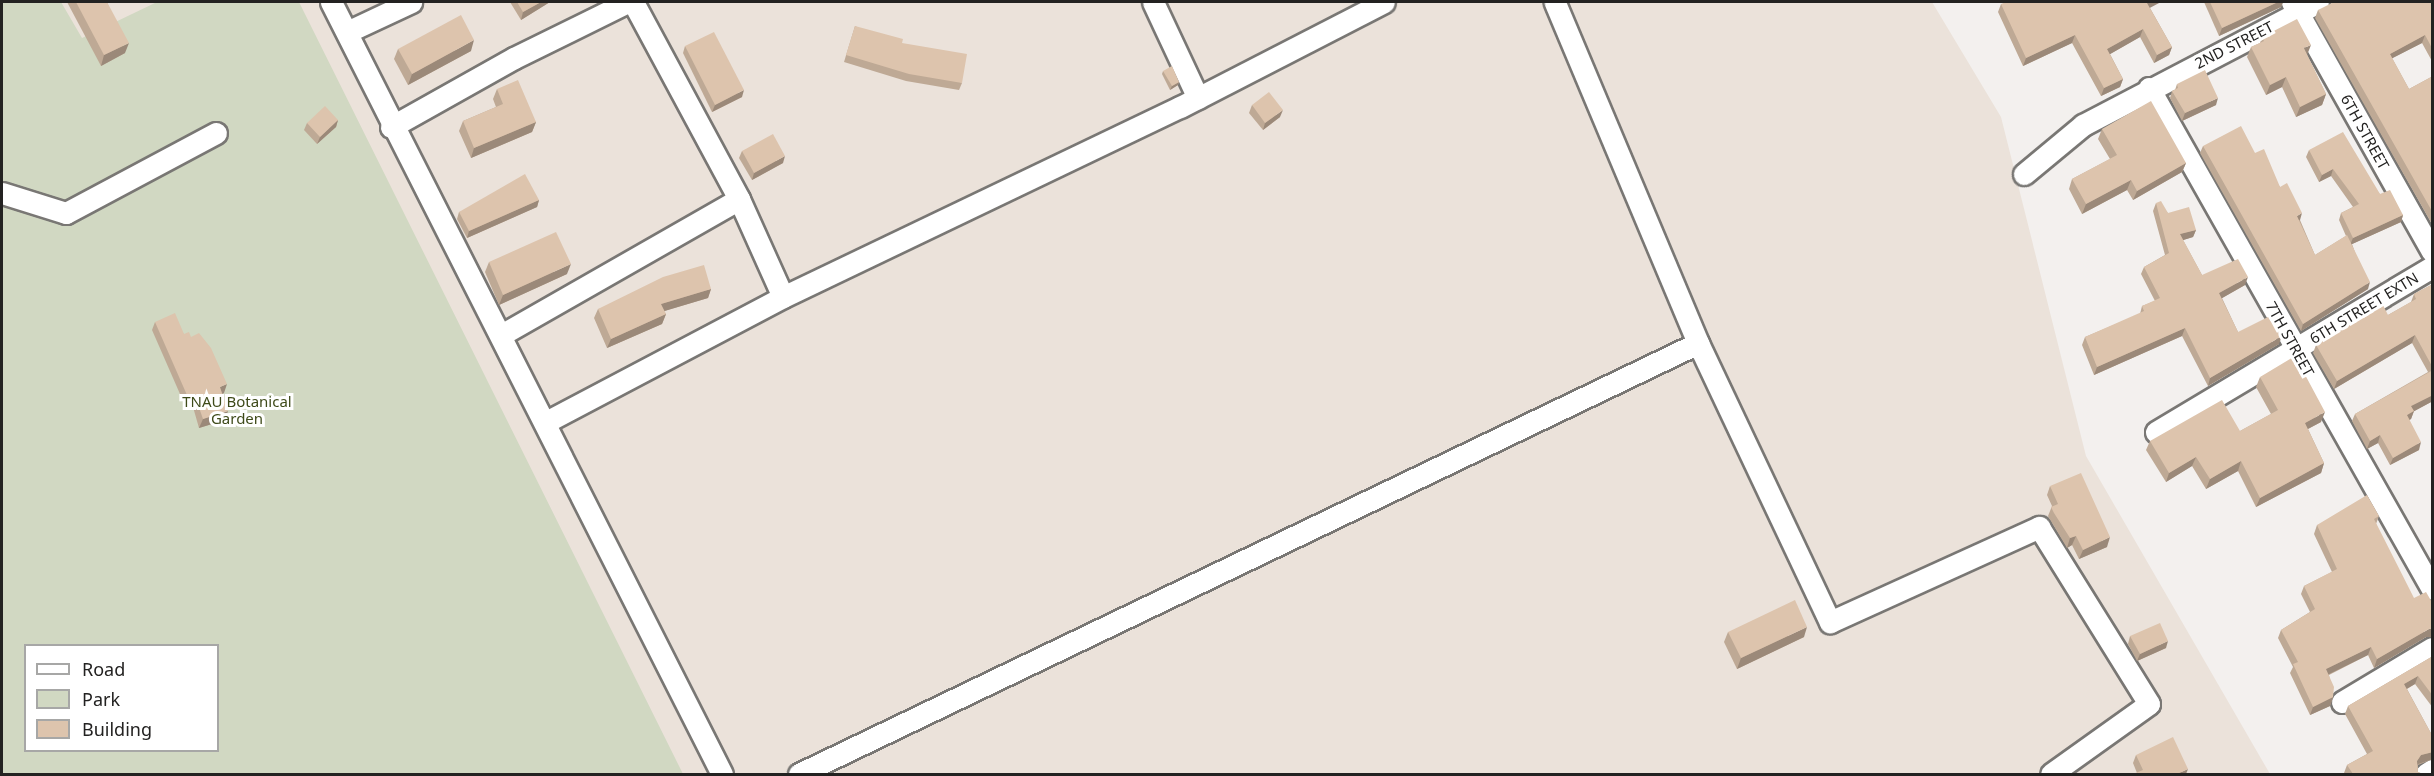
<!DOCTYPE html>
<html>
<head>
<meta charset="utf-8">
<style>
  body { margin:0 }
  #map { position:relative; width:2434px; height:776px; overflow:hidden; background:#f3f0ee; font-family:"Noto Sans",sans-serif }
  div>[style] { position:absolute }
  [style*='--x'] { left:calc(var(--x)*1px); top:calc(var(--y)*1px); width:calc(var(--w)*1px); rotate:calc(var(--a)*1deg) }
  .built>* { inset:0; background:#ebe2da }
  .green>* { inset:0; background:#d1d8c2 }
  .roads { filter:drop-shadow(2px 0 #797774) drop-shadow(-2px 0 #797774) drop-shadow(0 2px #797774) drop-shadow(0 -2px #797774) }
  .minor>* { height:21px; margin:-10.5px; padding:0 10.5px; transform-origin:10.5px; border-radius:10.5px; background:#fff }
  .wall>* { inset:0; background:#bea995 }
  .shaded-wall>* { inset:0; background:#9b8979 }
  .building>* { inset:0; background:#ddc4ad }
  span { translate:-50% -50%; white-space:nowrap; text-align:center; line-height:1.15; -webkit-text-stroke:6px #fff; paint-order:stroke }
  .street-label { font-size:15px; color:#232221 }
  .park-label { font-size:15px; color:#3e4a19 }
  .frame { position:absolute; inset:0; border:3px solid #232221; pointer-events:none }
  .legend { position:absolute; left:24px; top:644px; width:195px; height:108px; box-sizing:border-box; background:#fff; border:2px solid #a7a7a6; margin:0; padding:8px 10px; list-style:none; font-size:18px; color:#232221 }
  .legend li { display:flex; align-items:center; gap:12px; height:30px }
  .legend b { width:30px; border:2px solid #a7a7a6 }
</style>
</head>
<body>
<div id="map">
  <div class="built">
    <i style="clip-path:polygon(evenodd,2px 2px,1932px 2px,2001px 117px,2086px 456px,2270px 774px,2px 774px,2px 2px,26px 646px,218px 646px,218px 750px,26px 750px,26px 646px)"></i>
  </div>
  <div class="green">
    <i style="clip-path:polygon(evenodd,2px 2px,61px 2px,82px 38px,157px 2px,299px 2px,683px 774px,2px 774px,2px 2px,26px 646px,218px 646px,218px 750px,26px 750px,26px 646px)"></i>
  </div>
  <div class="roads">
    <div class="minor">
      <i style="--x:331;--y:2;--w:865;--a:63.14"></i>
      <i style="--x:633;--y:2;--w:224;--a:61.7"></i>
      <i style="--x:739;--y:199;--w:107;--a:65.8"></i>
      <i style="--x:1153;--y:2;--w:106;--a:64.9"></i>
      <i style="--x:2292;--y:2;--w:286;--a:60.7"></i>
      <i style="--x:347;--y:32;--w:71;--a:-25.1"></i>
      <i style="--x:2149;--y:88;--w:575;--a:60.54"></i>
      <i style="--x:391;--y:127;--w:141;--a:-29.3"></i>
      <i style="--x:514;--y:58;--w:127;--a:-26.2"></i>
      <i style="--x:2024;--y:174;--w:77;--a:-39.7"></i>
      <i style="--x:2083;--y:125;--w:265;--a:-27.6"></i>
      <i style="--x:2;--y:193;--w:67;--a:17.4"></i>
      <i style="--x:66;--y:213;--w:170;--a:-28.1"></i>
      <i style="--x:501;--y:335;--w:274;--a:-29.7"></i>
      <i style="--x:1698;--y:343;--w:309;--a:64.7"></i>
      <i style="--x:1830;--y:622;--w:230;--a:-24.4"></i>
      <i style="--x:2039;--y:527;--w:208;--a:58.1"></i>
      <i style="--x:2149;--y:704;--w:120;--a:144.5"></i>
      <i style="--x:546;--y:422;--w:268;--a:-27.8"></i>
      <i style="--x:783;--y:297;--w:440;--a:-25.6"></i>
      <i style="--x:1180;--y:107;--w:229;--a:-27.2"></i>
      <i style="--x:2156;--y:432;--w:322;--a:-30.9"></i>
      <i style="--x:2342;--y:702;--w:105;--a:-31"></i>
      <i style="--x:799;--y:774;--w:997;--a:-25.61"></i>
      <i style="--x:1698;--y:343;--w:370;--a:-112.8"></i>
      <i style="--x:2426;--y:774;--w:7;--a:-34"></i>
    </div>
  </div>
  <div class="wall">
    <i style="clip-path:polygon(67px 2px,107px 2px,125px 53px,101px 66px)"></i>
    <i style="clip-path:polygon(510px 2px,550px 2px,521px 20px)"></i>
    <i style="clip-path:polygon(2204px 2px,2283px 2px,2281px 7px,2219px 36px)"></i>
    <i style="clip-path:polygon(2433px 2px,2433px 63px,2422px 43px,2392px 58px,2409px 89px,2433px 76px,2433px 226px,2315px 18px,2318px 10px)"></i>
    <i style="clip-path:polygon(2001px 4px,2150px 8px,2172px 47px,2169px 55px,2154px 63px,2140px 37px,2110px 54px,2123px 79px,2120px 87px,2101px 96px,2072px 43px,2023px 66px,1998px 12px)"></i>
    <i style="clip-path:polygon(855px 26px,962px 83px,959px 90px,906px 81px,844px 62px)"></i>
    <i style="clip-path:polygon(2262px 37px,2307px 55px,2326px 94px,2322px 105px,2296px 117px,2282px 87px,2266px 95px,2247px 57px,2251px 47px,2260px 43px)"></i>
    <i style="clip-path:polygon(685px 46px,742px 97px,712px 112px,683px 53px)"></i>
    <i style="clip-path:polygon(398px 49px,471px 51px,408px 85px,394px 59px)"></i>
    <i style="clip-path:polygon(1163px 71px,1179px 82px,1178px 85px,1170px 90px,1162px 74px)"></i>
    <i style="clip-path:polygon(2177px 84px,2216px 105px,2182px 121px,2170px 98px,2172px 91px,2175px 90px)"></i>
    <i style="clip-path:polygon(497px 89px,536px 122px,532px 132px,471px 158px,459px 131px,463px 121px,496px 107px,493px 99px)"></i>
    <i style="clip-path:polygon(1252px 105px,1280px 117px,1263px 130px,1249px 113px)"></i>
    <i style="clip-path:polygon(338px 120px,336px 127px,317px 144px,304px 130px,307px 123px)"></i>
    <i style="clip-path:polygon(2102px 129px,2186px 163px,2182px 172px,2133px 200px,2127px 190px,2082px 214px,2069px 189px,2072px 179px,2110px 159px,2098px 139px)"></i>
    <i style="clip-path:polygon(2203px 146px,2255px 153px,2280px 187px,2300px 220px,2315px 255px,2346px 236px,2339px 220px,2341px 213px,2353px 207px,2331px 176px,2319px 182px,2306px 157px,2309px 150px,2380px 194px,2403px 215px,2401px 222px,2352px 244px,2368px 289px,2301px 331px,2200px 153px)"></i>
    <i style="clip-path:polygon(742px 151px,783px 163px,752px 180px,739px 158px)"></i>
    <i style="clip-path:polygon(539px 200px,537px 207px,467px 238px,457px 219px,459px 212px)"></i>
    <i style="clip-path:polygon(2156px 203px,2168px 213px,2196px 230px,2193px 237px,2183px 240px,2202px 275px,2245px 285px,2222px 298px,2238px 332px,2279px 344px,2208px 386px,2182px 336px,2094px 375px,2082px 345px,2085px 337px,2140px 314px,2142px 306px,2155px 301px,2141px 274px,2144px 267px,2165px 255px,2153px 211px)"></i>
    <i style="clip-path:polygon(489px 262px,567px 274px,499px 305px,485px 272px)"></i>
    <i style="clip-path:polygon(2433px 284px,2433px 401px,2414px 411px,2411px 419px,2409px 420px,2419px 450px,2390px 465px,2378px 443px,2367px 449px,2352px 421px,2355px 414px,2428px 372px,2412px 343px,2334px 389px,2313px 353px,2316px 345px,2388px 315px,2411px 302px,2414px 294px)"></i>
    <i style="clip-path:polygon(711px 289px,708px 298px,664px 311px,666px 314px,662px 324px,607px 348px,594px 318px,598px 309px)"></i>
    <i style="clip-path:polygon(155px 322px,184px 334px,224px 393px,222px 394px,225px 420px,199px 428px,193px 407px,187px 410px,152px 330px)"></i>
    <i style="clip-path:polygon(2260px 377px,2321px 422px,2308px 429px,2324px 463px,2321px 473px,2256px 507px,2238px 471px,2206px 489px,2192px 466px,2166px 482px,2146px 450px,2150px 441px,2240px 431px,2271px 414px,2256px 387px)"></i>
    <i style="clip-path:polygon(2050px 486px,2107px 547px,2079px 559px,2072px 545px,2067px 548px,2048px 516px,2052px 506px,2047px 495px)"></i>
    <i style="clip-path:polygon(2379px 516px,2376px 524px,2426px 637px,2374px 668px,2368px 655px,2329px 675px,2333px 697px,2330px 706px,2310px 715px,2290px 673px,2293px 667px,2278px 638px,2281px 630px,2310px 612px,2301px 594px,2304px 586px,2332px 572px,2314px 534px,2317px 525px)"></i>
    <i style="clip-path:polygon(1728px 632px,1804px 637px,1737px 669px,1724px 642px)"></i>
    <i style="clip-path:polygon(2130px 636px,2166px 648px,2137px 661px,2128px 644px)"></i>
    <i style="clip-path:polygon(2433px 656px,2433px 708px,2415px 684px,2407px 689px,2433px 737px,2433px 759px,2418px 765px,2418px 772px,2423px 774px,2345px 774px,2344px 773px,2347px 765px,2367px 754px,2345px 714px,2348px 706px)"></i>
    <i style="clip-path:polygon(2136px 755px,2186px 774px,2137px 773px,2133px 763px)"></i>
  </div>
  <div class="shaded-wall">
    <i style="clip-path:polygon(541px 2px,550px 2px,521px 20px,523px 12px)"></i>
    <i style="clip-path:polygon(2150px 2px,2161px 2px,2144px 11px,2147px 3px)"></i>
    <i style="clip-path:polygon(2278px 2px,2283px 2px,2281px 7px,2219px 36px,2222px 28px)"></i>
    <i style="clip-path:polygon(2143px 29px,2140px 37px,2105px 57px,2107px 49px)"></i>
    <i style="clip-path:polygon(2075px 35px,2072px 43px,2023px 66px,2026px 58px)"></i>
    <i style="clip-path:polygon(2425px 35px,2422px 43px,2387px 61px,2390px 54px)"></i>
    <i style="clip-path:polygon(474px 40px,471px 51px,408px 85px,412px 74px)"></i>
    <i style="clip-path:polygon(129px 43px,125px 53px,101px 66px,104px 55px)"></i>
    <i style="clip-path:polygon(2311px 45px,2307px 55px,2304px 48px)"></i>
    <i style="clip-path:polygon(2172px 47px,2169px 55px,2154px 63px,2157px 55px)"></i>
    <i style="clip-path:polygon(2286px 77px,2282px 87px,2266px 95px,2270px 85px)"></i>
    <i style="clip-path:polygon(2123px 79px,2120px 87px,2101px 96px,2104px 88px)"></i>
    <i style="clip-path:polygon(1179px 82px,1178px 85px,1170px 90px,1172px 86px)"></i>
    <i style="clip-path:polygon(744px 90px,742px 97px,712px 112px,715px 105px)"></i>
    <i style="clip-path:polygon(2326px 94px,2322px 105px,2296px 117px,2300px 107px)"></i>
    <i style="clip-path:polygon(2218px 98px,2216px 105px,2182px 121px,2185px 113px)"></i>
    <i style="clip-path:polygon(1283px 110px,1280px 117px,1263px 130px,1265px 123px)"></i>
    <i style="clip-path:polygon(338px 120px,336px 127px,317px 144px,320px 137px)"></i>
    <i style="clip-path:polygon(536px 122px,532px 132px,471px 158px,474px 148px)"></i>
    <i style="clip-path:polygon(785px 156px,783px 163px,752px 180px,754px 173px)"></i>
    <i style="clip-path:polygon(2186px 163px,2182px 172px,2133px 200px,2137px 191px)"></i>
    <i style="clip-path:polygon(2333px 169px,2331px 176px,2319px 182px,2322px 175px)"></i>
    <i style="clip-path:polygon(2131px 180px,2127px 190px,2082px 214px,2086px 204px)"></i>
    <i style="clip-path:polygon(539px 200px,537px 207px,467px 238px,469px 231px)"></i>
    <i style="clip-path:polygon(2302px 213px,2300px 220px,2294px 223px,2297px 216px)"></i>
    <i style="clip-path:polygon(2403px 215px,2401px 222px,2350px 245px,2353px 238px)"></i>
    <i style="clip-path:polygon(2196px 230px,2193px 237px,2177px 242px,2180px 234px)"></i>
    <i style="clip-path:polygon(571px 264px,567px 274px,499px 305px,503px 295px)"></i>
    <i style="clip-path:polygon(2248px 277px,2245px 285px,2217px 301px,2219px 293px)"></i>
    <i style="clip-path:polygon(2370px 282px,2368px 289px,2301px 331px,2303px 324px)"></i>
    <i style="clip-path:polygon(711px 289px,708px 298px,658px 313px,661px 304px)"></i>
    <i style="clip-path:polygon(666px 314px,662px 324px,607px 348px,611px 339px)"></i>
    <i style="clip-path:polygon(2185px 328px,2182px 336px,2094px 375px,2097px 367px)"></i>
    <i style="clip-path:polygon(2415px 335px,2412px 343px,2334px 389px,2337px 381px)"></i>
    <i style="clip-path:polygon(2282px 336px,2279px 344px,2208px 386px,2210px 378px)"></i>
    <i style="clip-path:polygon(227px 384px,224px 393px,217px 396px,220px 387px)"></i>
    <i style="clip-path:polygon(2433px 395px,2433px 401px,2409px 414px,2411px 406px)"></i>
    <i style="clip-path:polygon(196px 399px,193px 407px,187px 410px,190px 402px)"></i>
    <i style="clip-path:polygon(228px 411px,225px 420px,199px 428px,203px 419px)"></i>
    <i style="clip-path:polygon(2414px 411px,2411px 419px,2404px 423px,2407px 415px)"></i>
    <i style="clip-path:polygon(2325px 412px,2321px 422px,2302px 432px,2305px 423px)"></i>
    <i style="clip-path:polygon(2380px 435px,2378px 443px,2367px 449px,2370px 441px)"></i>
    <i style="clip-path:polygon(2421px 442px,2419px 450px,2390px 465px,2393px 458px)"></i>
    <i style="clip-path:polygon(2196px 457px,2192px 466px,2166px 482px,2169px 473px)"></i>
    <i style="clip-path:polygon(2241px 461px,2238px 471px,2206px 489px,2210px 479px)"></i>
    <i style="clip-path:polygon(2324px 463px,2321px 473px,2256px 507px,2260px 498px)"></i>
    <i style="clip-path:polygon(2076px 536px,2072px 545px,2067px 548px,2070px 538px)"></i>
    <i style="clip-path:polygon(2110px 537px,2107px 547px,2079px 559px,2083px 550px)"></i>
    <i style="clip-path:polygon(1807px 627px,1804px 637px,1737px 669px,1741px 658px)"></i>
    <i style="clip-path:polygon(2433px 628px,2433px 637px,2426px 637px,2374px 668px,2377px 659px,2429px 629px)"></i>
    <i style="clip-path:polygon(2168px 641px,2166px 648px,2137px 661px,2140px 654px)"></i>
    <i style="clip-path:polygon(2371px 647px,2368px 655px,2323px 677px,2326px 669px)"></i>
    <i style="clip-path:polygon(2418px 676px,2415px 684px,2401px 692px,2404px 684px)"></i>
    <i style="clip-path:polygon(2333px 697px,2330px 706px,2310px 715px,2313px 707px)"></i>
    <i style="clip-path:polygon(2433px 752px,2433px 759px,2418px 764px,2414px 769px,2417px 761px,2421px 755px)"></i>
    <i style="clip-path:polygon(2188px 769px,2186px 774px,2177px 774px)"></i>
  </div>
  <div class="building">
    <i style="clip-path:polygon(76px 2px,107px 2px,129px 43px,104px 55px)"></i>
    <i style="clip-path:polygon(517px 2px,541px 2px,523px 12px)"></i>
    <i style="clip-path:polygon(2006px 2px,2150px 2px,2147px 3px,2172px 47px,2157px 55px,2143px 29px,2107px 49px,2123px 79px,2104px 88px,2075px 35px,2026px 58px,2001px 4px)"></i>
    <i style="clip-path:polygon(2210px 2px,2278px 2px,2222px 28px)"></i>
    <i style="clip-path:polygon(2334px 2px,2433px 2px,2433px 50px,2425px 35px,2390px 54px,2409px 89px,2433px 76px,2433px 213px,2318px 10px)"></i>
    <i style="clip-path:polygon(461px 15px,474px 40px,412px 74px,398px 49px)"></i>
    <i style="clip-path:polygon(2297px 19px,2311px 45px,2304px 48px,2326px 94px,2300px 107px,2286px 77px,2270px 85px,2251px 47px,2264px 41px,2262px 37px)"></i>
    <i style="clip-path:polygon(855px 26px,903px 39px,902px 43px,967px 54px,962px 83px,909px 74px,846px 55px)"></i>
    <i style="clip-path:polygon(714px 32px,744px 90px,715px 105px,685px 46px)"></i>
    <i style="clip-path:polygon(1172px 66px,1179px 82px,1172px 86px,1163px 71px)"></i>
    <i style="clip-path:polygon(2205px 70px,2218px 98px,2185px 113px,2172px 91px,2178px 88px,2177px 84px)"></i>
    <i style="clip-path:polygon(518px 80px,536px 122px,474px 148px,463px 121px,503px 104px,497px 89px)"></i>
    <i style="clip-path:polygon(1269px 92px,1283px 110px,1265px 123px,1252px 105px)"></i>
    <i style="clip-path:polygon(2151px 101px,2186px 163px,2137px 191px,2131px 180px,2086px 204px,2072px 179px,2117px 155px,2102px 129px)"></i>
    <i style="clip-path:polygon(325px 106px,338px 120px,320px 137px,307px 123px)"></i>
    <i style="clip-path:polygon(2241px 126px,2255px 153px,2264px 149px,2280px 187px,2287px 183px,2302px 213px,2297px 216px,2315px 255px,2347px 235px,2370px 282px,2303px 324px,2203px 146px)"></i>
    <i style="clip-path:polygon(2343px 132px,2380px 194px,2390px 190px,2403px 215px,2353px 238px,2341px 213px,2359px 204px,2333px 169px,2322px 175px,2309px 150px)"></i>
    <i style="clip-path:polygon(773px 134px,785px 156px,754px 173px,742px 151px)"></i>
    <i style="clip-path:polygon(525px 174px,539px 200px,469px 231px,459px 212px)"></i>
    <i style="clip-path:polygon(2161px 201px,2168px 213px,2189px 207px,2196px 230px,2180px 234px,2202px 275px,2238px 259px,2248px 277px,2219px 293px,2238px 332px,2270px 316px,2282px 336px,2210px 378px,2185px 328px,2097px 367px,2085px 337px,2144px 311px,2142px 306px,2160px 298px,2144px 267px,2169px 253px,2156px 203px)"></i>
    <i style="clip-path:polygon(556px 232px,571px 264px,503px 295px,489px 262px)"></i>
    <i style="clip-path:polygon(704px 265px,711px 289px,661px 304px,666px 314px,611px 339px,598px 309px,663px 277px)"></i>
    <i style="clip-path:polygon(2433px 284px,2433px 368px,2415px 335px,2337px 381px,2316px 345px,2383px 305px,2388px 315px,2416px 299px,2414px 294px)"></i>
    <i style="clip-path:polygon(175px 313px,184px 334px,189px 332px,191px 337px,199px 333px,211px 348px,227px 384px,220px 387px,228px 411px,203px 419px,196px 399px,190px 402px,155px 322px)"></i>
    <i style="clip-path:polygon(2295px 356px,2325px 412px,2305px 423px,2324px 463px,2260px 498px,2241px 461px,2210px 479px,2196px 457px,2169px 473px,2150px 441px,2222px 400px,2240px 431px,2278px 410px,2260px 377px)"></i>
    <i style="clip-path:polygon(2433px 370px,2433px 395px,2411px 406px,2414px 411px,2407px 415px,2421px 442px,2393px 458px,2380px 435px,2370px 441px,2355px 414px)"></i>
    <i style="clip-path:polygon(2081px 473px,2110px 537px,2083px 550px,2076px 536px,2070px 538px,2054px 513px,2051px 507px,2058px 504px,2050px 486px)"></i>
    <i style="clip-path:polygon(2367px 495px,2379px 516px,2374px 519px,2414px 598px,2426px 592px,2433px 604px,2433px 628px,2429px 629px,2377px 659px,2371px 647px,2326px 669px,2334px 687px,2333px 697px,2313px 707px,2293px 664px,2298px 662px,2281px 630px,2315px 609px,2304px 586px,2337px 569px,2317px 525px)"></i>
    <i style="clip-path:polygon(1795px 600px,1807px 627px,1741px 658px,1728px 632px)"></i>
    <i style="clip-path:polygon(2160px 623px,2168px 641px,2140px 654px,2130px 636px)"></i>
    <i style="clip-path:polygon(2433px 656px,2433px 696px,2418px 676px,2404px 684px,2433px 737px,2433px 752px,2421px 755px,2417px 761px,2418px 772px,2423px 774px,2353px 774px,2347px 765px,2373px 751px,2348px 706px)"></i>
    <i style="clip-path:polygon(2173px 737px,2188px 769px,2177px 774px,2133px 774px,2143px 770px,2136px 755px)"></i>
  </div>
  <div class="street-label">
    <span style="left:2234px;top:45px;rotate:-27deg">2ND STREET</span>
    <span style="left:2365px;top:132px;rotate:61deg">6TH STREET</span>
    <span style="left:2364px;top:308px;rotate:-31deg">6TH STREET EXTN</span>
    <span style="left:2290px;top:339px;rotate:61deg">7TH STREET</span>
  </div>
  <div class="park-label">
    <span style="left:237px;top:410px">TNAU Botanical<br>Garden</span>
  </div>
  <div class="frame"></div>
  <ul class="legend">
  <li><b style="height:8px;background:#fff"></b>Road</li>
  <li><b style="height:16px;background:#d1d8c2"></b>Park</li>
  <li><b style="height:16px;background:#ddc4ad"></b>Building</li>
  </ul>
</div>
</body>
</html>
